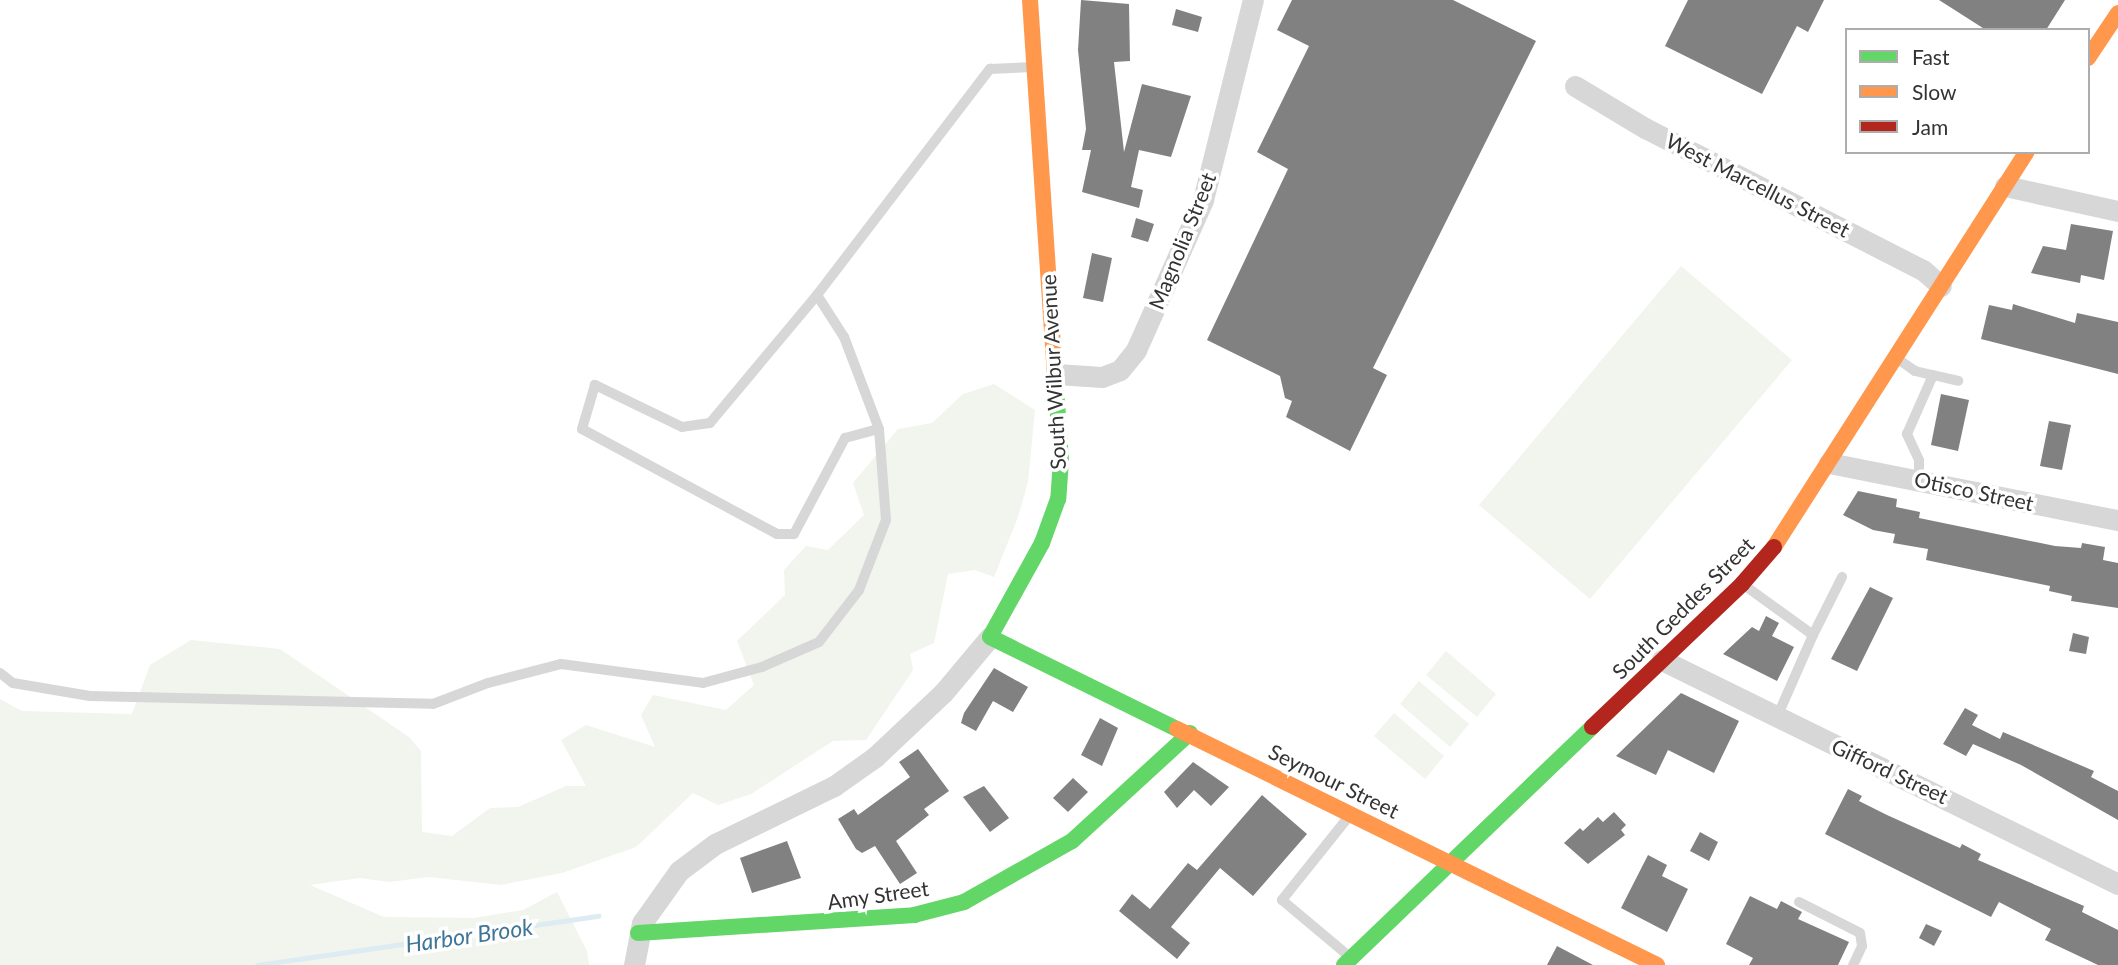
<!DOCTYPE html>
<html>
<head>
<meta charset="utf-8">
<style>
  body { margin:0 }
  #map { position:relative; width:2118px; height:965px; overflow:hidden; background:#fff; font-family:Lato,sans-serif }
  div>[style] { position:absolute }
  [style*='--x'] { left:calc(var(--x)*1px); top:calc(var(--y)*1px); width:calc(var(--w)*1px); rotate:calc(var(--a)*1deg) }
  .green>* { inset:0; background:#f1f5ed }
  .stream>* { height:5px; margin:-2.5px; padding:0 2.5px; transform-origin:2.5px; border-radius:2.5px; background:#ddebf3 }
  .building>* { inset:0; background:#818181 }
  .lane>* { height:10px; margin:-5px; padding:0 5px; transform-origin:5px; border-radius:5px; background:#d7d7d7 }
  .street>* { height:21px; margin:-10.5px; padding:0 10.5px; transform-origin:10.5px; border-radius:10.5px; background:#d7d7d7 }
  .fast>* { height:16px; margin:-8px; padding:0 8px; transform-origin:8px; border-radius:8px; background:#63d668 }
  .slow>* { height:16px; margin:-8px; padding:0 8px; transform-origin:8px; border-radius:8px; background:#ff974d }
  .jam>* { height:16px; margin:-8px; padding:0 8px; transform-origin:8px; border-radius:8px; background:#b3261e }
  span { translate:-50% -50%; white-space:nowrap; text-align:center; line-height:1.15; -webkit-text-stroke:7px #fff; paint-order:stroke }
  .street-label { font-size:21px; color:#333 }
  .water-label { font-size:23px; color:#3f7597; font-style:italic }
  .legend { position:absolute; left:1845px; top:28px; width:245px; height:126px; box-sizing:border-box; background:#fff; border:2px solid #adadad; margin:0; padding:9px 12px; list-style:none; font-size:21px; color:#333 }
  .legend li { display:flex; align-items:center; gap:14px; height:35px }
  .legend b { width:35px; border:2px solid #adadad }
</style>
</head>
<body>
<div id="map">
  <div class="green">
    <i style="clip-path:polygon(1681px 266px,1792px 360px,1590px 599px,1479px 505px)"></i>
    <i style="clip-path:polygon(994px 384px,1035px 410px,1028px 482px,1018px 517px,994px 577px,975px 570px,948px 574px,934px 643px,910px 654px,913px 670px,866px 740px,833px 741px,751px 794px,718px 805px,693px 793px,636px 847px,562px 873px,501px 885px,429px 877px,389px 882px,360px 878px,310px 885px,384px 917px,474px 918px,523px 910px,557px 892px,587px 951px,589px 965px,0 965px,0 699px,22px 711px,132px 714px,150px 665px,191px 640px,280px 649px,409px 737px,421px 751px,422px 832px,452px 836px,490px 808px,518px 807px,566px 786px,586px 786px,561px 740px,586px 725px,655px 747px,641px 715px,653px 695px,726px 710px,754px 685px,737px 641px,785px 595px,784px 570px,806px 546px,828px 550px,864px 515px,853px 483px,898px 429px,932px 423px,963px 394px)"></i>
    <i style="clip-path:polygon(1446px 651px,1496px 694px,1477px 717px,1426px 675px)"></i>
    <i style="clip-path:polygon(1419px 681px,1469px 724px,1450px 747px,1400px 704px)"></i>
    <i style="clip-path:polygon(1394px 713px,1444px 756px,1425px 779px,1374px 736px)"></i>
  </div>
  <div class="stream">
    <i style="--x:257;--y:965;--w:345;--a:-8.2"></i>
  </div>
  <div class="building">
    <i style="clip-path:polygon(1081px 0,1129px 4px,1130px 61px,1114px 62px,1124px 152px,1142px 84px,1191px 96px,1171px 157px,1139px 150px,1131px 187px,1143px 190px,1139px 208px,1082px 192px,1091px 150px,1082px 150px,1086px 129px,1078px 50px)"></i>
    <i style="clip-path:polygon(1292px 0,1453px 0,1536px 41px,1373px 368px,1387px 375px,1350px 451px,1286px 417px,1292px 401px,1285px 398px,1280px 376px,1207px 340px,1288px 169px,1257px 152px,1309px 46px,1277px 30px)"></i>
    <i style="clip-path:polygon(1688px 0,1824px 0,1808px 32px,1797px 26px,1762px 94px,1665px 46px)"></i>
    <i style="clip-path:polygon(1939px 0,2065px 0,2046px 30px,1986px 30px)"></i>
    <i style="clip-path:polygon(1176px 9px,1202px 17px,1198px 32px,1172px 25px)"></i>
    <i style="clip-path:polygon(1136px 218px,1154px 224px,1148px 242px,1131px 237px)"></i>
    <i style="clip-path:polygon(2071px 224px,2113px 231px,2104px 280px,2081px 275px,2080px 283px,2031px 273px,2043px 246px,2066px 250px)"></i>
    <i style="clip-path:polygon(1092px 253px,1112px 258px,1103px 302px,1083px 298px)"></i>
    <i style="clip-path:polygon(2013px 304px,2075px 323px,2077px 313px,2118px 322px,2118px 374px,1981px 339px,1989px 305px,2012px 310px)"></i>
    <i style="clip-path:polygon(1941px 394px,1969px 400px,1958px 451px,1931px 445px)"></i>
    <i style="clip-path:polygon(2049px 421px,2071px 425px,2062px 470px,2040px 466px)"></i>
    <i style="clip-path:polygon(1858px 491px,1897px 499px,1896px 507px,1920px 512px,1919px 518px,2055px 546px,2081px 548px,2082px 543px,2105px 547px,2103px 560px,2118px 563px,2118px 608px,2071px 601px,2072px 596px,2049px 591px,2050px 586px,1926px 560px,1928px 549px,1893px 543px,1895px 534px,1873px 530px,1843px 515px)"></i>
    <i style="clip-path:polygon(1870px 587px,1893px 598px,1857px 671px,1831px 659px)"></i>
    <i style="clip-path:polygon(1766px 616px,1779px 623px,1772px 636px,1794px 647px,1777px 681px,1723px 654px,1752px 627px,1759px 631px)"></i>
    <i style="clip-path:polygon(2073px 633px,2089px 637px,2086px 654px,2069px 651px)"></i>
    <i style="clip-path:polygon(994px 668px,1028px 687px,1013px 712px,993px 701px,976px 731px,961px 723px,964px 713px)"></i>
    <i style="clip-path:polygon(1681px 693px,1739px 721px,1714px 773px,1668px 750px,1656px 775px,1616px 756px)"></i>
    <i style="clip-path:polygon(1965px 708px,1978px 715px,1972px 725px,2000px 739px,2003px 732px,2094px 771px,2091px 777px,2118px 791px,2118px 820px,2021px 765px,1973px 744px,1966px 756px,1943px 744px)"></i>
    <i style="clip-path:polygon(1100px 718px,1118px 728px,1102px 766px,1081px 755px)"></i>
    <i style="clip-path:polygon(918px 749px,949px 791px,924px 809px,929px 815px,896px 841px,917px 873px,900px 884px,875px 846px,862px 853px,856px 849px,838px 819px,854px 809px,858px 815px,910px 777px,899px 762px)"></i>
    <i style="clip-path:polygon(1193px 762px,1229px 787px,1211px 806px,1194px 790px,1177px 808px,1164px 792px)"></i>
    <i style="clip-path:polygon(1073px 778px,1088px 792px,1068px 812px,1053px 798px)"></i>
    <i style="clip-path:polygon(984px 786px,1009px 818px,990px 832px,963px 797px)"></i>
    <i style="clip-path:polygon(1848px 789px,1862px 796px,1859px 801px,1887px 815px,1960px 848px,1962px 844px,1981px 854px,1978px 860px,2084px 906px,2082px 912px,2118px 930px,2118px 965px,2098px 965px,2045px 940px,2051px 929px,1999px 902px,1991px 917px,1825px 834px)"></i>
    <i style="clip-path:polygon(1262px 795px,1307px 834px,1253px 896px,1220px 868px,1171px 927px,1190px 943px,1177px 959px,1119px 911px,1132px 894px,1150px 909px,1188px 863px,1197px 870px)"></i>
    <i style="clip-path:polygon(1614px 812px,1626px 825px,1621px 830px,1625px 835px,1588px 864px,1564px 843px,1580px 828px,1583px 831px,1598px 817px,1603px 822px)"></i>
    <i style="clip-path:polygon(1700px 832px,1718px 842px,1709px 861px,1690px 851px)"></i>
    <i style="clip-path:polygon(787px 841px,801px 878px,752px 893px,740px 858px)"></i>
    <i style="clip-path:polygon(1648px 855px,1667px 865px,1662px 876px,1688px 889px,1667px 932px,1621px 908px)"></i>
    <i style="clip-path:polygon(1750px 896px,1777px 909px,1781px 901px,1802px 912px,1798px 919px,1849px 942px,1838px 965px,1749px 965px,1753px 958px,1726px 944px)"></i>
    <i style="clip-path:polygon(1926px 924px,1942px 931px,1934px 946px,1919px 938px)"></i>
    <i style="clip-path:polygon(1557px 946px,1593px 965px,1547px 965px)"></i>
  </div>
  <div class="lane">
    <i style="--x:817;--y:295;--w:167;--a:129.9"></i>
    <i style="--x:710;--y:423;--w:28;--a:172"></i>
    <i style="--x:682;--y:427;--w:97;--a:-154.2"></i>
    <i style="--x:595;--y:385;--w:46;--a:106.5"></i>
    <i style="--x:582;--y:429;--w:221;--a:28.3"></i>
    <i style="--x:777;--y:534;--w:17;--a:0"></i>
    <i style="--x:794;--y:534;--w:109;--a:-62"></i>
    <i style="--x:845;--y:438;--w:35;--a:-15"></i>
    <i style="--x:1898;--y:359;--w:21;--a:35"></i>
    <i style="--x:1915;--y:371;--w:18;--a:13"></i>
    <i style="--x:1919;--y:479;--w:19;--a:-90"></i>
    <i style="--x:1919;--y:460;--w:29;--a:-115"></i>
    <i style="--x:1907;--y:434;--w:64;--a:-66.2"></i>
    <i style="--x:1933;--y:375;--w:26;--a:13"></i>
    <i style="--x:1744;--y:585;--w:85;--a:35.9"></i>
    <i style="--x:1813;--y:635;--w:90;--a:113.7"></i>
    <i style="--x:1813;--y:635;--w:65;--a:-63.4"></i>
    <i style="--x:0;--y:673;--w:16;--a:38"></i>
    <i style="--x:13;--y:683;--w:78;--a:9.6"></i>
    <i style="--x:90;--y:696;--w:343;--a:1.3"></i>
    <i style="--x:433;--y:704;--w:59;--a:-20.9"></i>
    <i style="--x:488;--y:683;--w:75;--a:-14.6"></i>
    <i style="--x:561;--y:664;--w:143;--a:7.6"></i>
    <i style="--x:703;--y:683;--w:61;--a:-15.2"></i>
    <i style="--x:762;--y:667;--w:62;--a:-23.7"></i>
    <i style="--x:819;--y:642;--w:66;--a:-52.4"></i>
    <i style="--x:859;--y:590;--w:75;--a:-68.9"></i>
    <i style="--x:886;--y:520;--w:91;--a:-94.4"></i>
    <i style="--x:879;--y:429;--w:98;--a:-110.8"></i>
    <i style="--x:844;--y:337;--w:50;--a:-122.7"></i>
    <i style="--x:817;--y:295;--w:285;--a:-52.6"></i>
    <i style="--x:990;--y:69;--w:43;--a:-2.7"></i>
    <i style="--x:1350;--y:815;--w:109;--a:128.7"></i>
    <i style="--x:1282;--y:900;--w:89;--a:40"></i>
    <i style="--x:1799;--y:902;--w:68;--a:26.9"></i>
    <i style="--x:1860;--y:933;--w:13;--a:81"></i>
    <i style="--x:1862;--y:946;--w:21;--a:115"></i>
  </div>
  <div class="street">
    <i style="--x:1575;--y:86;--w:82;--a:31"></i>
    <i style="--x:1645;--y:128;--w:312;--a:27.1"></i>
    <i style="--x:1923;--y:270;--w:24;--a:42"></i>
    <i style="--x:2005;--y:186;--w:116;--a:12.5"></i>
    <i style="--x:1056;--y:374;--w:46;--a:3.7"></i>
    <i style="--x:1102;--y:377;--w:19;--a:-21"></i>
    <i style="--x:1120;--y:370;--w:26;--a:-51"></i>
    <i style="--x:1136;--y:350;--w:164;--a:-65.9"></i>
    <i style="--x:1203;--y:200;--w:206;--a:-76"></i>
    <i style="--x:1829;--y:463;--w:295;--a:11.2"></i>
    <i style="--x:1662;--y:660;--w:508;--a:26.16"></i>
    <i style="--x:634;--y:965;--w:43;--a:-79.2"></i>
    <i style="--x:642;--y:923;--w:64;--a:-54.6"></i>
    <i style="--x:679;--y:871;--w:45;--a:-36.9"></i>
    <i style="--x:715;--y:844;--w:132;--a:-26"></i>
    <i style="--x:834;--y:786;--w:50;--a:-35.3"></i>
    <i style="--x:875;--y:757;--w:93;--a:-43.3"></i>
    <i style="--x:943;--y:693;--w:73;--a:-50"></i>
  </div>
  <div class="fast">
    <i style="--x:1056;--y:387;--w:73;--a:86.1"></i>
    <i style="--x:1061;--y:460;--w:39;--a:94"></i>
    <i style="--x:1058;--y:499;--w:47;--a:110"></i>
    <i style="--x:1042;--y:543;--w:107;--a:119"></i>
    <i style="--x:990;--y:637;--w:208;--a:26.2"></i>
    <i style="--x:638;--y:933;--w:277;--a:-3.7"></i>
    <i style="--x:914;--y:915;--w:52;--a:-14.6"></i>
    <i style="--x:964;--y:902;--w:124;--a:-29.5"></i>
    <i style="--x:1072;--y:841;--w:160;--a:-42.5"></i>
    <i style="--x:1344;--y:965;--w:344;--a:-43.8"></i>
  </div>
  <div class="slow">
    <i style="--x:1030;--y:0;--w:388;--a:86.2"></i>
    <i style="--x:2088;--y:58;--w:54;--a:-56.3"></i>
    <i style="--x:1774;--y:547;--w:469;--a:-57.4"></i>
    <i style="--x:1177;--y:729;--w:535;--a:26.18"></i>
  </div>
  <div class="jam">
    <i style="--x:1592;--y:727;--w:207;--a:-43.6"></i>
    <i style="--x:1742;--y:584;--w:49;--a:-49.1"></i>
  </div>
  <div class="street-label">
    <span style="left:1758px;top:185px;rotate:27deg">West Marcellus Street</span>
    <span style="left:1182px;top:241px;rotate:-68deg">Magnolia Street</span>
    <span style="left:1053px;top:372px;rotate:-93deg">South Wilbur Avenue</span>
    <span style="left:1974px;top:491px;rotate:12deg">Otisco Street</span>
    <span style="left:1683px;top:608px;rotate:-45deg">South Geddes Street</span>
    <span style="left:1890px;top:771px;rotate:25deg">Gifford Street</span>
    <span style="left:1334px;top:781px;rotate:26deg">Seymour Street</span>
    <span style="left:878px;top:895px;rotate:-8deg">Amy Street</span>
  </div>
  <div class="water-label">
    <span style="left:469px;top:935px;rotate:-8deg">Harbor Brook</span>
  </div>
  <ul class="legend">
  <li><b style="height:9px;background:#63d668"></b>Fast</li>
  <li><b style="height:9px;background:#ff974d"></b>Slow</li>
  <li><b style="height:9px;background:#b3261e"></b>Jam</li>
  </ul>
</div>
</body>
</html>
